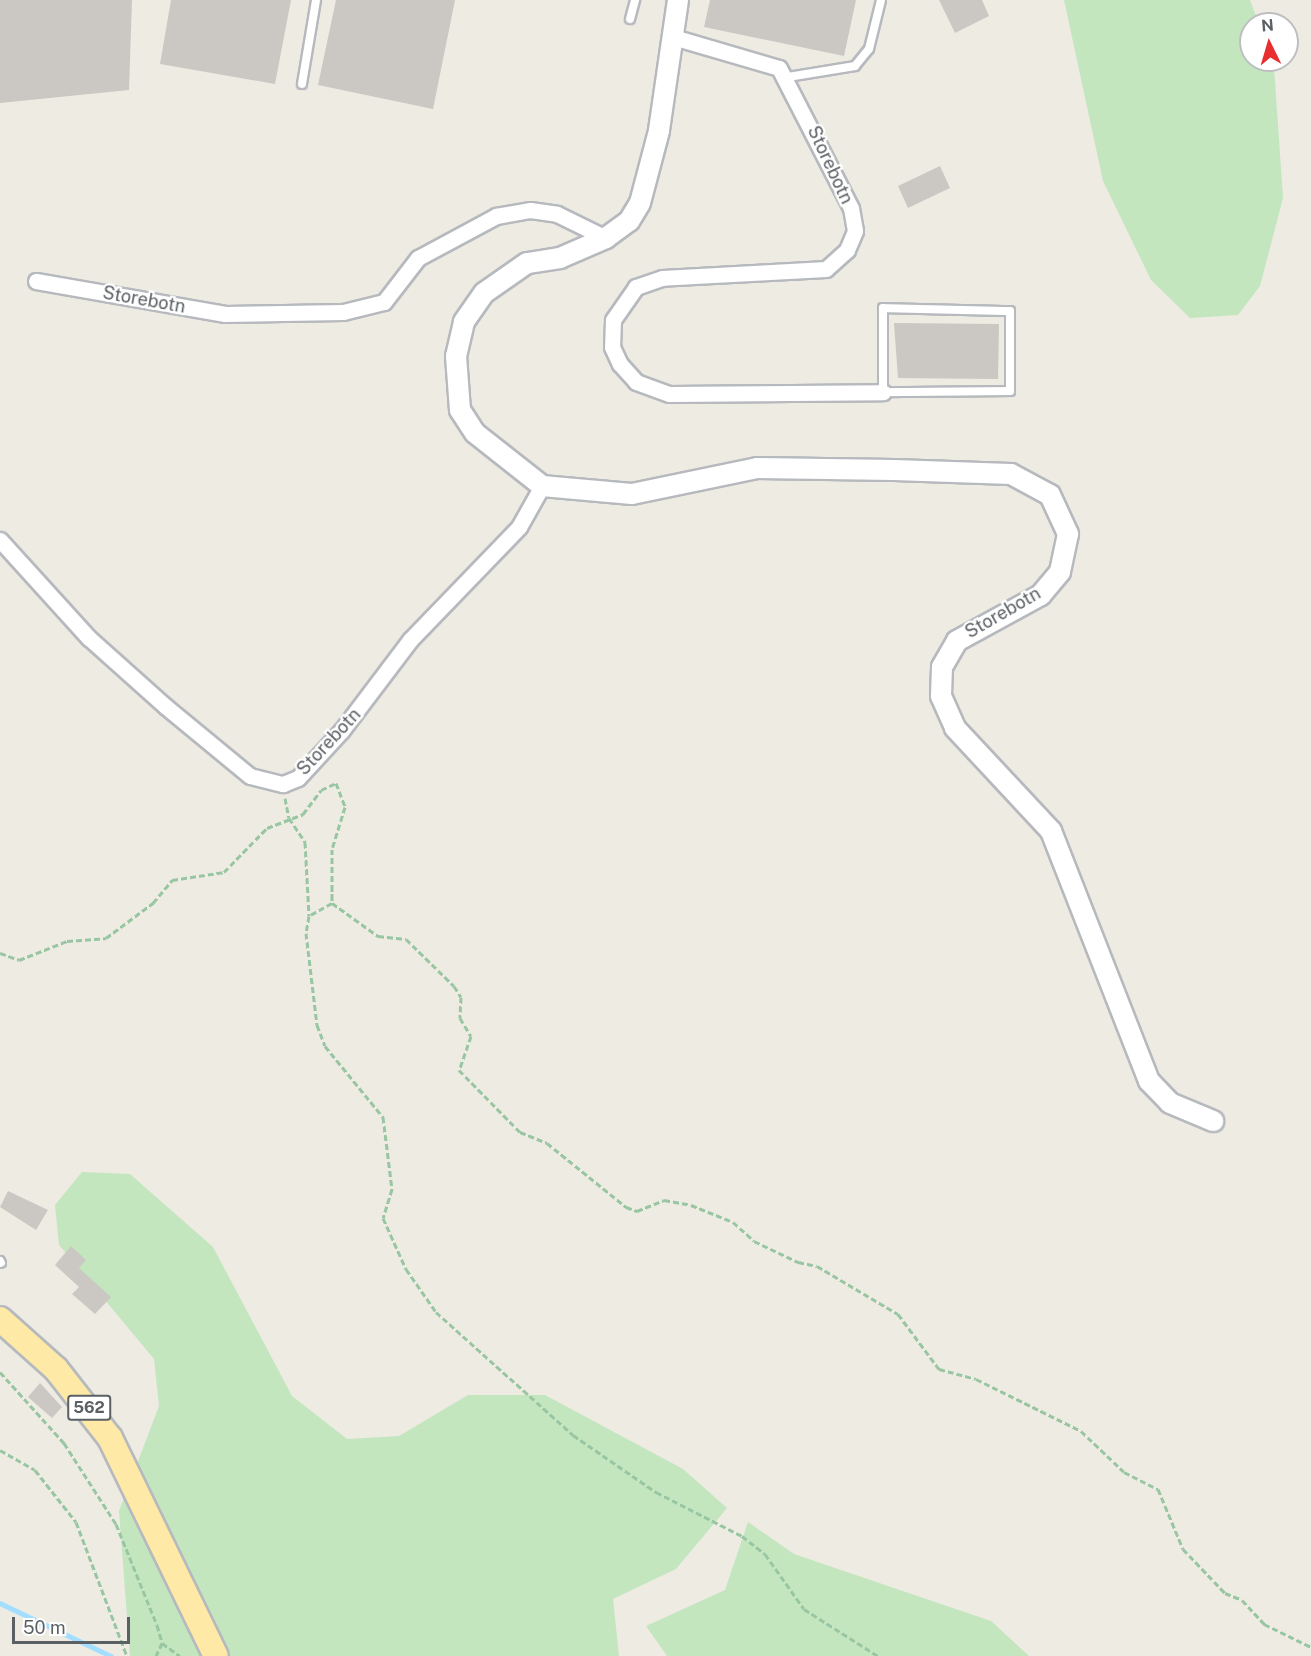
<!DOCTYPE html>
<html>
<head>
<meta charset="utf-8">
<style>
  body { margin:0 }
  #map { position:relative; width:1311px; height:1656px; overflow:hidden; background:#eeebe3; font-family:"Public Sans",sans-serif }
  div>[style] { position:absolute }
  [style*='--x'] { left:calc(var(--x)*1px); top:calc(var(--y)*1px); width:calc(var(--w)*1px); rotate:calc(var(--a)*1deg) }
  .green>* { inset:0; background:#c3e6bf }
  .stream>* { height:4.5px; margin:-2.25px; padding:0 2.25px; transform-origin:2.25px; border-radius:2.25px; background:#a2deff }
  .building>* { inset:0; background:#cbc7c2 }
  .path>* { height:3px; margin-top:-1.5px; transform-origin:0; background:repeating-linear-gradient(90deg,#99c6a2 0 6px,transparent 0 9px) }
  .roads { filter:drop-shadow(2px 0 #b6b9bd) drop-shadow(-2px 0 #b6b9bd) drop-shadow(0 2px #b6b9bd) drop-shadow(0 -2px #b6b9bd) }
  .service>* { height:8px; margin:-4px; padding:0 4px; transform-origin:4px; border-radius:4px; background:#fff }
  .minor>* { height:15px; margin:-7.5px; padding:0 7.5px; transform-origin:7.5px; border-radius:7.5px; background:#fff }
  .tertiary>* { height:20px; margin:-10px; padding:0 10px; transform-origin:10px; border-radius:10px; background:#fff }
  .primary>* { height:24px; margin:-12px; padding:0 12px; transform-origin:12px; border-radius:12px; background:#ffe9a7 }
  span { translate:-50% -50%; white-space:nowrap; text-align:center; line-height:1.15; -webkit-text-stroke:4.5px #fff; paint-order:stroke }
  .shield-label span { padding:2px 4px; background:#fff; border:2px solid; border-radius:4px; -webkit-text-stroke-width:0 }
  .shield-label { font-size:16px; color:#5b6064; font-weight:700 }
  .street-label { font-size:18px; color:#5b6064 }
  .north { position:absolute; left:1239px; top:12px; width:60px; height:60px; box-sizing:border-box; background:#fff; border:2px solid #bdbfc1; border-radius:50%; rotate:355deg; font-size:16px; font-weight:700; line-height:24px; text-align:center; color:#5b6064 }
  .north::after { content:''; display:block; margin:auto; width:21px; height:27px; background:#e92e30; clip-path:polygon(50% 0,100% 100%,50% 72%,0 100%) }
  .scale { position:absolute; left:12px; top:1617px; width:118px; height:27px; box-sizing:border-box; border:3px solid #5b6064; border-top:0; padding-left:8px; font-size:18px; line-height:21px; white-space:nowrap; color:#5b6064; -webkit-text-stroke:4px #fff; paint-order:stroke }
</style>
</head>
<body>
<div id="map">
  <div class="green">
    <i style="clip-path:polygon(1064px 0,1250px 0,1259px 24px,1251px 24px,1251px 60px,1271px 60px,1274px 67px,1283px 198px,1260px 286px,1238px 315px,1190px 318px,1151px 280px,1103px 181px)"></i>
    <i style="clip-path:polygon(82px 1172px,130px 1174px,213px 1247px,292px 1396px,347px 1439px,399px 1436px,468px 1395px,545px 1395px,683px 1469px,727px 1508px,676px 1569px,613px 1599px,619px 1656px,130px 1656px,119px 1511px,159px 1406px,154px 1359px,59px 1245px,55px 1205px)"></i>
    <i style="clip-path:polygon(748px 1522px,794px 1554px,991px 1621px,1029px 1656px,667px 1656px,646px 1626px,725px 1590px)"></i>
  </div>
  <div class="stream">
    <i style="--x:0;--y:1603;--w:123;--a:25.5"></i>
  </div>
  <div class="building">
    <i style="clip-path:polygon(0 0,132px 0,129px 90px,0 103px)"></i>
    <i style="clip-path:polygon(171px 0,291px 0,275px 84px,160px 64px)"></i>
    <i style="clip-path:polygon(336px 0,455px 0,433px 109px,318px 85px)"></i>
    <i style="clip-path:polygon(710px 0,856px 0,844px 56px,704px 27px)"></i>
    <i style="clip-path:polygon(939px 0,982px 0,989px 16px,955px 33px)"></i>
    <i style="clip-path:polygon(940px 166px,950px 188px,908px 208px,898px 186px)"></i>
    <i style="clip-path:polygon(894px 323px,999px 324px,998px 379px,898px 378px)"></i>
    <i style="clip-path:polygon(8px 1191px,48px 1210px,36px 1230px,0 1207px)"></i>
    <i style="clip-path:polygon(71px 1246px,86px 1260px,79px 1268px,111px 1297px,95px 1314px,72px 1294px,79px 1287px,55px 1265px)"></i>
    <i style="clip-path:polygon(40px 1383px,62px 1407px,52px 1418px,28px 1397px)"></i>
  </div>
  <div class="path">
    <i style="--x:285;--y:798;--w:20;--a:79"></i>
    <i style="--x:289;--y:818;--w:29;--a:56"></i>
    <i style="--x:305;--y:842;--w:74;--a:86.9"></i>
    <i style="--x:332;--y:903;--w:26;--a:151"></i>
    <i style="--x:309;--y:916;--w:17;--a:100"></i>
    <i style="--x:306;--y:933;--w:93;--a:83.2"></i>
    <i style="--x:317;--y:1025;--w:22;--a:69"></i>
    <i style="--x:325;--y:1046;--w:92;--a:50.8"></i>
    <i style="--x:383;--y:1117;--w:73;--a:82.9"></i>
    <i style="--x:392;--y:1189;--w:30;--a:107"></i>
    <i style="--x:383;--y:1218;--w:56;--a:65.7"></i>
    <i style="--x:406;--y:1269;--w:52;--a:55.1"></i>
    <i style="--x:436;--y:1312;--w:184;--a:41.9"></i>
    <i style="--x:573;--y:1435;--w:101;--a:34.5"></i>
    <i style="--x:656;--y:1492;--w:97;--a:27.1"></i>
    <i style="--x:742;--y:1536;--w:29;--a:38"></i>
    <i style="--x:765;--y:1554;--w:67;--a:54.7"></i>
    <i style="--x:804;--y:1609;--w:88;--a:32.4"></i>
    <i style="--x:0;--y:953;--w:20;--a:20"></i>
    <i style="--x:19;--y:960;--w:52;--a:-21.6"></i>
    <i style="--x:67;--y:941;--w:39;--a:-4"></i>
    <i style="--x:106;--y:938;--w:59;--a:-36.7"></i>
    <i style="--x:153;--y:903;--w:30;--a:-50"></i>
    <i style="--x:172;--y:880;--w:53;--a:-8.7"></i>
    <i style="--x:224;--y:872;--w:62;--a:-45.7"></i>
    <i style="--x:267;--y:828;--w:39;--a:-21"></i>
    <i style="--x:303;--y:814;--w:30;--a:-53"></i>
    <i style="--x:321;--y:790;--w:17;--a:-25"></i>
    <i style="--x:336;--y:783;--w:26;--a:69"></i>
    <i style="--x:345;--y:807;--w:44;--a:107.2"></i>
    <i style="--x:332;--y:849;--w:54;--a:90"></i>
    <i style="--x:332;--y:903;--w:57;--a:35.7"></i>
    <i style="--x:378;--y:936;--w:28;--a:6"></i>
    <i style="--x:406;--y:939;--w:67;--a:44.4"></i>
    <i style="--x:454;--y:986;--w:13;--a:58"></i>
    <i style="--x:461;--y:997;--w:21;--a:93"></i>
    <i style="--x:460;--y:1018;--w:21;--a:59"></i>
    <i style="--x:471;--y:1036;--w:36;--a:109"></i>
    <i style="--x:459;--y:1070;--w:87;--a:45.5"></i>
    <i style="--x:520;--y:1132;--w:29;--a:22"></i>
    <i style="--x:547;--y:1143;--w:102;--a:39"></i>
    <i style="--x:626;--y:1207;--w:12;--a:20"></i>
    <i style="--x:637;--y:1211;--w:29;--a:-22"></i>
    <i style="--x:664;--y:1200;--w:27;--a:10"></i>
    <i style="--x:691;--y:1205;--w:45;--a:22"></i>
    <i style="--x:733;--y:1222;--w:28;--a:42"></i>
    <i style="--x:754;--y:1241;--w:49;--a:25.5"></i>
    <i style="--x:798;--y:1262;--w:19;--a:12"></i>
    <i style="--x:817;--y:1266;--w:94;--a:30.7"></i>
    <i style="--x:898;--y:1314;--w:69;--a:53.3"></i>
    <i style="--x:939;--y:1369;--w:38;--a:15"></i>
    <i style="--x:976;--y:1379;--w:117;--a:26.3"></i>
    <i style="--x:1081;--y:1431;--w:59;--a:43.6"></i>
    <i style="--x:1124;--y:1472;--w:38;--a:27"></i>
    <i style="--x:1158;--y:1489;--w:65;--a:67.4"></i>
    <i style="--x:1183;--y:1549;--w:61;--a:46.3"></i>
    <i style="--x:1225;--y:1593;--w:18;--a:22"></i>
    <i style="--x:1242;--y:1600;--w:33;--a:47"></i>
    <i style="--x:1264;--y:1624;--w:52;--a:26.1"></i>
    <i style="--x:0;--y:1372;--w:96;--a:48"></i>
    <i style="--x:64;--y:1443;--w:96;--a:57.3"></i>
    <i style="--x:116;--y:1524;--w:109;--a:67.9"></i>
    <i style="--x:157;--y:1625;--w:19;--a:74"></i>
    <i style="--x:162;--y:1643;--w:14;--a:115"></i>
    <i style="--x:0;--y:1450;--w:40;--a:29.7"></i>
    <i style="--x:35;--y:1470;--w:66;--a:51.7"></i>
    <i style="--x:76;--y:1522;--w:143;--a:69.2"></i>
    <i style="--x:162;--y:1643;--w:22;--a:36"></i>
  </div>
  <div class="roads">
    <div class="service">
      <i style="--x:630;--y:19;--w:20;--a:-75"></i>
      <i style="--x:788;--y:77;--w:68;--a:-9.3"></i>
      <i style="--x:855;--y:66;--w:22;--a:-51"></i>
      <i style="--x:869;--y:49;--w:50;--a:-76.2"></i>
      <i style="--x:302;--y:84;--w:85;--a:-80.5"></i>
      <i style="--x:883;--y:308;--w:127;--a:1.4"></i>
      <i style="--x:1010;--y:311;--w:80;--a:90"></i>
      <i style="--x:1010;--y:391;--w:127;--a:179.5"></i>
      <i style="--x:883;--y:392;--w:84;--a:-90"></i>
      <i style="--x:0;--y:1261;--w:2;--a:63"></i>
    </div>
    <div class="minor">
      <i style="--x:673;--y:37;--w:110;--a:16.3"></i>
      <i style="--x:779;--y:68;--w:157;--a:62.8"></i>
      <i style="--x:851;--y:208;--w:23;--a:80"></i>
      <i style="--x:855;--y:231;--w:21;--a:113"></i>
      <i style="--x:847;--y:250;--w:28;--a:138"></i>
      <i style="--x:826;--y:269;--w:164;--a:176.9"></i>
      <i style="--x:662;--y:278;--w:28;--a:161"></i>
      <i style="--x:636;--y:287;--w:40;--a:124.9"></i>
      <i style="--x:613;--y:320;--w:27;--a:92"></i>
      <i style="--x:612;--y:347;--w:19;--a:65"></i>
      <i style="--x:620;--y:364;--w:24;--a:48"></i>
      <i style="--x:636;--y:382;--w:35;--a:20"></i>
      <i style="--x:669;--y:394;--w:214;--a:-0.5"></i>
      <i style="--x:36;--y:281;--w:192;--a:9.9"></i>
      <i style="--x:225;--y:314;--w:118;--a:-1"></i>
      <i style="--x:343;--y:312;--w:42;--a:-13.7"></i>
      <i style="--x:384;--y:302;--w:56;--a:-52.3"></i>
      <i style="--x:418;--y:258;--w:89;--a:-28.3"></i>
      <i style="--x:496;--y:216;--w:35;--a:-10"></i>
      <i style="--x:530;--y:210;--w:27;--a:8"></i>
      <i style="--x:557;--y:214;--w:55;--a:26.1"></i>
      <i style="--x:0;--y:540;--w:132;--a:47.8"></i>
      <i style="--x:89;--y:638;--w:102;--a:41.8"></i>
      <i style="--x:165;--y:706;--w:110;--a:39.5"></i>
      <i style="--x:250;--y:776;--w:34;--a:14"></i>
      <i style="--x:283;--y:784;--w:16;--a:-22"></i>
      <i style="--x:298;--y:778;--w:65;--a:-47.5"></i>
      <i style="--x:342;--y:730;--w:113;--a:-52.9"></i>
      <i style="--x:410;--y:640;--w:157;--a:-46"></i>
      <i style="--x:519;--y:527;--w:47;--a:-60.7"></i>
    </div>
    <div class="tertiary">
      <i style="--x:678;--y:0;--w:132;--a:98.3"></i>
      <i style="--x:659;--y:131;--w:74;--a:104.8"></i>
      <i style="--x:640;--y:203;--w:21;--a:121"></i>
      <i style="--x:629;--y:221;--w:29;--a:144"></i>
      <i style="--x:606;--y:238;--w:50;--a:156.5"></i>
      <i style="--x:560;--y:258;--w:33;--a:171"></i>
      <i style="--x:527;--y:263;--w:52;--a:145.1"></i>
      <i style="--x:484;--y:293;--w:35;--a:125"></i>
      <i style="--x:464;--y:322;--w:35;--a:103"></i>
      <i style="--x:456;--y:356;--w:54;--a:85.8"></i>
      <i style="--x:460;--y:410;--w:27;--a:57"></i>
      <i style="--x:475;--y:433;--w:85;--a:38.3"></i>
      <i style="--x:542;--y:486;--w:90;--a:5.1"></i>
      <i style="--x:632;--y:494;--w:128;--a:-11.7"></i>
      <i style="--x:757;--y:468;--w:137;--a:0.8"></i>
      <i style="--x:894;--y:470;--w:117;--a:2"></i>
      <i style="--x:1011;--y:474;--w:44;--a:28.3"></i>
      <i style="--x:1050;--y:495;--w:43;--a:65.2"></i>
      <i style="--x:1068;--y:534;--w:39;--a:102"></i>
      <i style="--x:1060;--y:572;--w:30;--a:130"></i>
      <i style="--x:1041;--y:595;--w:96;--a:151.3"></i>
      <i style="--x:957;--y:641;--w:30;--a:120"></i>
      <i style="--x:942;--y:667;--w:29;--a:92"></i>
      <i style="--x:941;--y:696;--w:35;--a:66"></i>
      <i style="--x:955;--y:728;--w:141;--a:47"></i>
      <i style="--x:1051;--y:831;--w:269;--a:68.6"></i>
      <i style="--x:1149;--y:1081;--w:30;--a:46"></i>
      <i style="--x:1170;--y:1103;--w:47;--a:22.7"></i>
    </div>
    <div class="primary">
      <i style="--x:0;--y:1319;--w:75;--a:41.8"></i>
      <i style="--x:56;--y:1369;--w:88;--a:52"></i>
      <i style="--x:110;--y:1438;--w:242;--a:64.1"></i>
    </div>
  </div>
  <div class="shield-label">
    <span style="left:89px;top:1408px">562</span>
  </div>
  <div class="street-label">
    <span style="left:830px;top:165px;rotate:65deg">Storebotn</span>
    <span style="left:144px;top:300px;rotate:10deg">Storebotn</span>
    <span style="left:1003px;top:613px;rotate:-30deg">Storebotn</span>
    <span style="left:329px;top:742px;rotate:-47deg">Storebotn</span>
  </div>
  <div class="north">N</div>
  <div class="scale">50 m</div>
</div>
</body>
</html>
